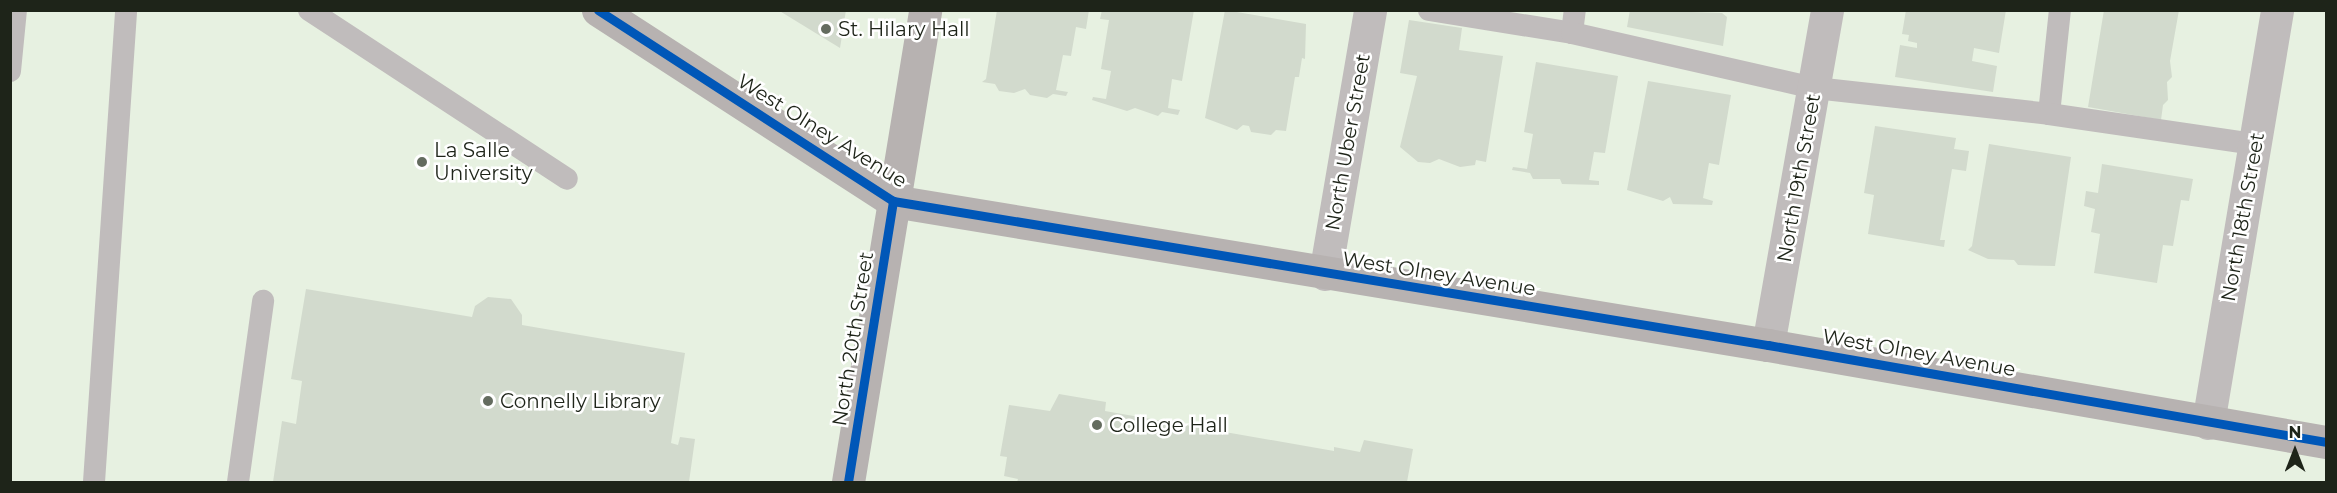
<!DOCTYPE html>
<html>
<head>
<meta charset="utf-8">
<style>
  body { margin:0 }
  #map { position:relative; width:2337px; height:493px; overflow:hidden; background:#e7f1e1; font-family:Montserrat,sans-serif }
  div>[style] { position:absolute }
  [style*='--x'] { left:calc(var(--x)*1px); top:calc(var(--y)*1px); width:calc(var(--w)*1px); rotate:calc(var(--a)*1deg) }
  .building>* { inset:0; background:#d2dacd }
  .lane>* { height:22px; margin:-11px; padding:0 11px; transform-origin:11px; border-radius:11px; background:#c0bcbc }
  .street>* { height:33px; margin:-16.5px; padding:0 16.5px; transform-origin:16.5px; border-radius:16.5px; background:#c0bcbc }
  .secondary>* { height:33px; margin:-16.5px; padding:0 16.5px; transform-origin:16.5px; border-radius:16.5px; background:#b7b2b1 }
  .cycleway>* { height:9px; margin:-4.5px; padding:0 4.5px; transform-origin:4.5px; border-radius:4.5px; background:#0057b8 }
  .dots>* { width:16px; height:16px; translate:-50% -50%; box-sizing:border-box; border:3px solid #fff; border-radius:50% }
  span { translate:-50% -50%; white-space:nowrap; text-align:center; line-height:1.15; -webkit-text-stroke:5px #fff; paint-order:stroke }
  .poi-label { font-size:20px; color:#1e2419 }
  .left { translate:0 -50%; text-align:left }
  .street-label { font-size:20px; color:#1e2419 }
  .frame { position:absolute; inset:0; border:12px solid #1e2419; pointer-events:none }
  .north { position:absolute; left:2265px; top:421px; width:60px; height:60px; -webkit-text-stroke:4px #fff; paint-order:stroke; rotate:0deg; font-size:16px; font-weight:700; line-height:24px; text-align:center; color:#1e2419 }
  .north::after { content:''; display:block; margin:auto; width:21px; height:27px; background:#1e2419; clip-path:polygon(50% 0,100% 100%,50% 72%,0 100%) }
</style>
</head>
<body>
<div id="map">
  <div class="building">
    <i style="clip-path:polygon(778px 10px,846px 10px,840px 48px)"></i>
    <i style="clip-path:polygon(997px 10px,1089px 10px,1086px 29px,1076px 27px,1071px 56px,1063px 55px,1056px 90px,1068px 92px,1066px 96px,1053px 94px,1047px 98px,1030px 95px,1025px 89px,1014px 93px,999px 91px,995px 84px,982px 82px,986px 79px)"></i>
    <i style="clip-path:polygon(1102px 10px,1194px 10px,1182px 81px,1172px 79px,1168px 108px,1180px 110px,1178px 115px,1162px 112px,1158px 116px,1135px 108px,1127px 111px,1092px 100px,1093px 97px,1106px 99px,1111px 71px,1101px 69px,1109px 20px,1100px 19px)"></i>
    <i style="clip-path:polygon(1225px 10px,1306px 24px,1305px 59px,1302px 58px,1299px 77px,1295px 77px,1286px 131px,1276px 130px,1271px 135px,1251px 132px,1249px 126px,1243px 125px,1237px 130px,1205px 118px)"></i>
    <i style="clip-path:polygon(1630px 10px,1722px 13px,1727px 17px,1723px 46px,1627px 27px)"></i>
    <i style="clip-path:polygon(1906px 10px,2006px 10px,1999px 53px,1974px 48px,1972px 61px,1997px 66px,1993px 92px,1895px 77px,1900px 45px,1917px 48px,1917px 43px,1908px 41px,1909px 35px,1902px 34px)"></i>
    <i style="clip-path:polygon(2104px 10px,2179px 10px,2170px 61px,2172px 77px,2167px 82px,2168px 100px,2163px 105px,2161px 120px,2088px 107px)"></i>
    <i style="clip-path:polygon(1409px 20px,1462px 28px,1459px 50px,1503px 56px,1486px 162px,1476px 160px,1475px 165px,1460px 167px,1439px 159px,1430px 163px,1418px 162px,1400px 147px,1417px 76px,1400px 73px)"></i>
    <i style="clip-path:polygon(1536px 62px,1618px 76px,1605px 153px,1594px 152px,1589px 180px,1599px 181px,1599px 185px,1562px 184px,1560px 179px,1533px 179px,1530px 173px,1512px 170px,1513px 167px,1527px 169px,1533px 134px,1524px 132px)"></i>
    <i style="clip-path:polygon(1648px 81px,1731px 95px,1719px 165px,1709px 163px,1703px 198px,1713px 201px,1712px 205px,1673px 204px,1670px 197px,1663px 201px,1627px 190px)"></i>
    <i style="clip-path:polygon(1875px 126px,1956px 138px,1954px 149px,1969px 151px,1966px 171px,1952px 169px,1940px 240px,1945px 240px,1944px 247px,1868px 234px,1874px 195px,1864px 193px)"></i>
    <i style="clip-path:polygon(1989px 144px,2071px 157px,2055px 266px,2018px 265px,2014px 260px,1988px 259px,1968px 250px,1972px 246px)"></i>
    <i style="clip-path:polygon(2102px 164px,2193px 179px,2189px 201px,2181px 200px,2173px 246px,2163px 245px,2157px 283px,2094px 273px,2100px 234px,2091px 232px,2095px 209px,2084px 206px,2086px 191px,2098px 193px)"></i>
    <i style="clip-path:polygon(306px 289px,472px 317px,475px 306px,488px 297px,511px 299px,522px 315px,522px 325px,685px 353px,671px 443px,678px 445px,680px 437px,695px 439px,689px 482px,273px 482px,282px 421px,296px 424px,302px 381px,291px 379px)"></i>
    <i style="clip-path:polygon(1059px 394px,1106px 402px,1105px 411px,1334px 451px,1334px 447px,1360px 452px,1364px 440px,1413px 449px,1407px 482px,1017px 482px,1018px 479px,1004px 476px,1007px 457px,1000px 456px,1009px 405px,1050px 411px)"></i>
  </div>
  <div class="lane">
    <i style="--x:309;--y:10;--w:308;--a:33.2"></i>
    <i style="--x:1429;--y:10;--w:145;--a:9.1"></i>
    <i style="--x:1572;--y:33;--w:23;--a:-83"></i>
    <i style="--x:1572;--y:33;--w:249;--a:12.8"></i>
    <i style="--x:1815;--y:88;--w:235;--a:6.3"></i>
    <i style="--x:2049;--y:114;--w:105;--a:-84"></i>
    <i style="--x:10;--y:71;--w:61;--a:-84.4"></i>
    <i style="--x:2049;--y:114;--w:208;--a:8.3"></i>
    <i style="--x:94;--y:482;--w:473;--a:-86.1"></i>
    <i style="--x:238;--y:482;--w:183;--a:-82.1"></i>
  </div>
  <div class="street">
    <i style="--x:1325;--y:274;--w:268;--a:-80.3"></i>
    <i style="--x:1768;--y:345;--w:340;--a:-80"></i>
    <i style="--x:2208;--y:423;--w:419;--a:-80.5"></i>
  </div>
  <div class="secondary">
    <i style="--x:598;--y:10;--w:351;--a:32.9"></i>
    <i style="--x:893;--y:201;--w:887;--a:9.35"></i>
    <i style="--x:1768;--y:345;--w:566;--a:9.86"></i>
    <i style="--x:848;--y:482;--w:478;--a:-80.7"></i>
  </div>
  <div class="cycleway">
    <i style="--x:598;--y:10;--w:351;--a:32.9"></i>
    <i style="--x:893;--y:201;--w:887;--a:9.35"></i>
    <i style="--x:1768;--y:345;--w:566;--a:9.86"></i>
    <i style="--x:848;--y:482;--w:285;--a:-80.9"></i>
  </div>
  <div class="dots">
    <i style="left:826px;top:29px;background:#646c5f"></i>
    <i style="left:422px;top:162px;background:#646c5f"></i>
    <i style="left:488px;top:401px;background:#646c5f"></i>
    <i style="left:1097px;top:425px;background:#646c5f"></i>
  </div>
  <div class="poi-label">
    <span class="left" style="left:838px;top:29px">St. Hilary Hall</span>
    <span class="left" style="left:434px;top:162px">La Salle<br>University</span>
    <span class="left" style="left:500px;top:401px">Connelly Library</span>
    <span class="left" style="left:1109px;top:425px">College Hall</span>
  </div>
  <div class="street-label">
    <span style="left:822px;top:131px;rotate:32deg">West Olney Avenue</span>
    <span style="left:1348px;top:142px;rotate:-80deg">North Uber Street</span>
    <span style="left:1799px;top:178px;rotate:-80deg">North 19th Street</span>
    <span style="left:2243px;top:217px;rotate:-80deg">North 18th Street</span>
    <span style="left:1439px;top:274px;rotate:9deg">West Olney Avenue</span>
    <span style="left:853px;top:339px;rotate:-81deg">North 20th Street</span>
    <span style="left:1919px;top:353px;rotate:10deg">West Olney Avenue</span>
  </div>
  <div class="frame"></div>
  <div class="north">N</div>
</div>
</body>
</html>
